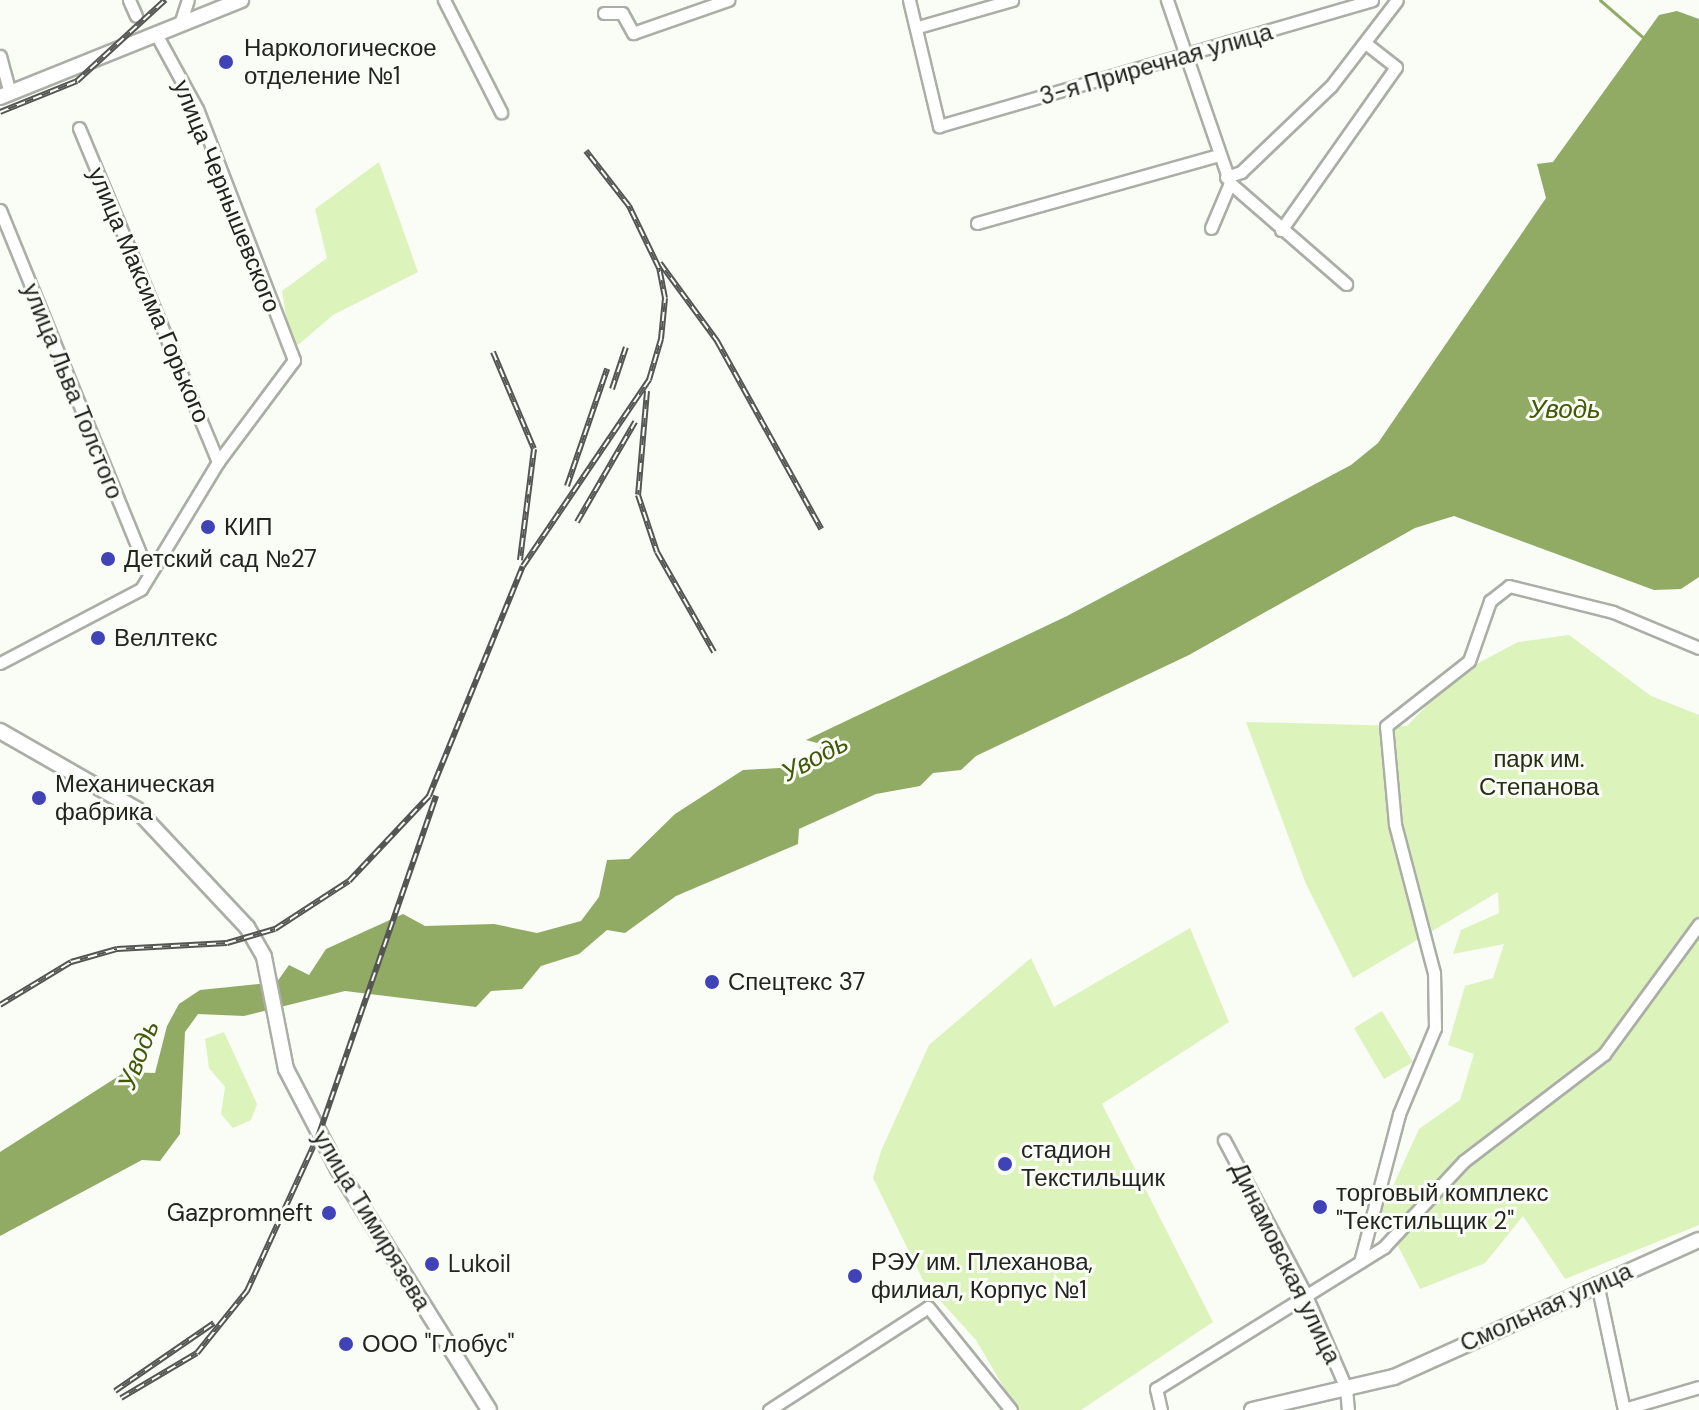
<!DOCTYPE html>
<html>
<head>
<meta charset="utf-8">
<style>
  body { margin:0 }
  #map { position:relative; width:1699px; height:1410px; overflow:hidden; background:#fafcf6; font-family:"DM Sans",sans-serif }
  div>[style] { position:absolute }
  [style*='--x'] { left:calc(var(--x)*1px); top:calc(var(--y)*1px); width:calc(var(--w)*1px); rotate:calc(var(--a)*1deg) }
  .green>* { inset:0; background:#ddf3bc }
  .water>* { inset:0; background:#91ab65 }
  .stream>* { height:3px; margin:-1.5px; padding:0 1.5px; transform-origin:1.5px; border-radius:1.5px; background:#91ab65 }
  .roads { filter:drop-shadow(2px 0 #abaea7) drop-shadow(-2px 0 #abaea7) drop-shadow(0 2px #abaea7) drop-shadow(0 -2px #abaea7) }
  .minor>* { height:11px; margin:-5.5px; padding:0 5.5px; transform-origin:5.5px; border-radius:5.5px; background:#fff }
  .major>* { height:14px; margin:-7px; padding:0 7px; transform-origin:7px; border-radius:7px; background:#fff }
  .rail>* { height:6px; margin-top:-3px; transform-origin:0; background:repeating-linear-gradient(90deg,#fafcf6 0 9px,#555653 0 18px); box-sizing:border-box; border-block:2px solid #555653 }
  .dots>* { width:22px; height:22px; translate:-50% -50%; box-sizing:border-box; border:4px solid #fafcf6; border-radius:50% }
  span { translate:-50% -50%; white-space:nowrap; text-align:center; line-height:1.15; -webkit-text-stroke:6px #fafcf6; paint-order:stroke }
  .poi-label { font-size:24px; color:#232421 }
  .left { translate:0 -50%; text-align:left }
  .right { translate:-100% -50%; text-align:right }
  .street-label { font-size:24px; color:#232421 }
  .park-label { font-size:24px; color:#252f11 }
  .water-label { font-size:26px; color:#42590a; font-style:italic }
</style>
</head>
<body>
<div id="map">
  <div class="green">
    <i style="clip-path:polygon(379px 162px,418px 272px,333px 315px,298px 345px,289px 336px,282px 291px,327px 258px,315px 209px)"></i>
    <i style="clip-path:polygon(1569px 635px,1651px 696px,1699px 715px,1699px 1225px,1565px 1279px,1523px 1216px,1485px 1263px,1420px 1289px,1392px 1234px,1376px 1223px,1419px 1129px,1460px 1100px,1474px 1054px,1448px 1045px,1465px 986px,1493px 978px,1504px 944px,1453px 954px,1461px 930px,1499px 913px,1498px 892px,1353px 978px,1306px 884px,1246px 722px,1407px 726px,1456px 675px,1518px 642px)"></i>
    <i style="clip-path:polygon(1190px 928px,1229px 1022px,1102px 1104px,1213px 1322px,1081px 1410px,1017px 1410px,976px 1340px,925px 1284px,873px 1178px,881px 1151px,929px 1045px,1031px 958px,1054px 1007px)"></i>
    <i style="clip-path:polygon(1382px 1011px,1413px 1062px,1384px 1079px,1354px 1028px)"></i>
    <i style="clip-path:polygon(224px 1032px,257px 1104px,251px 1120px,233px 1128px,221px 1114px,225px 1087px,209px 1068px,205px 1039px)"></i>
  </div>
  <div class="water">
    <i style="clip-path:polygon(1677px 11px,1699px 19px,1699px 577px,1681px 589px,1654px 590px,1454px 516px,1415px 528px,1189px 655px,976px 756px,961px 770px,933px 773px,920px 786px,876px 794px,799px 829px,798px 844px,676px 896px,625px 933px,607px 930px,579px 954px,541px 966px,522px 989px,491px 991px,476px 1007px,345px 991px,244px 1016px,198px 1014px,185px 1032px,180px 1134px,160px 1161px,142px 1160px,0 1236px,0 1152px,125px 1072px,155px 1073px,167px 1026px,179px 1004px,200px 990px,277px 982px,289px 965px,309px 975px,326px 949px,403px 914px,425px 926px,494px 924px,537px 933px,581px 921px,599px 897px,607px 860px,629px 859px,675px 814px,743px 770px,815px 766px,821px 744px,806px 740px,1067px 616px,1351px 465px,1378px 443px,1546px 198px,1537px 164px,1553px 162px,1659px 15px)"></i>
  </div>
  <div class="stream">
    <i style="--x:1600;--y:0;--w:60;--a:40.9"></i>
  </div>
  <div class="roads">
    <div class="minor">
      <i style="--x:129;--y:0;--w:17;--a:66"></i>
      <i style="--x:444;--y:0;--w:126;--a:63"></i>
      <i style="--x:909;--y:0;--w:130;--a:76.6"></i>
      <i style="--x:939;--y:126;--w:451;--a:-16.2"></i>
      <i style="--x:1167;--y:0;--w:194;--a:71"></i>
      <i style="--x:1230;--y:183;--w:154;--a:41"></i>
      <i style="--x:604;--y:13;--w:18;--a:0"></i>
      <i style="--x:622;--y:13;--w:23;--a:61"></i>
      <i style="--x:633;--y:33;--w:101;--a:-19.2"></i>
      <i style="--x:180;--y:24;--w:25;--a:-72"></i>
      <i style="--x:918;--y:27;--w:98;--a:-16"></i>
      <i style="--x:0;--y:56;--w:38;--a:75"></i>
      <i style="--x:79;--y:128;--w:362;--a:67.4"></i>
      <i style="--x:1226;--y:177;--w:16;--a:-18"></i>
      <i style="--x:1241;--y:172;--w:124;--a:-43.7"></i>
      <i style="--x:1331;--y:86;--w:108;--a:-52.5"></i>
      <i style="--x:0;--y:210;--w:391;--a:67.8"></i>
      <i style="--x:977;--y:223;--w:248;--a:-15.7"></i>
      <i style="--x:1211;--y:228;--w:49;--a:-67.1"></i>
      <i style="--x:1281;--y:230;--w:199;--a:-54.8"></i>
      <i style="--x:1396;--y:67;--w:39;--a:-142"></i>
      <i style="--x:0;--y:663;--w:159;--a:-27.7"></i>
      <i style="--x:141;--y:589;--w:149;--a:-58.8"></i>
      <i style="--x:218;--y:462;--w:127;--a:-53.3"></i>
      <i style="--x:294;--y:360;--w:269;--a:-111.1"></i>
      <i style="--x:197;--y:109;--w:85;--a:-118.7"></i>
      <i style="--x:1224;--y:1140;--w:171;--a:62.1"></i>
      <i style="--x:1304;--y:1291;--w:106;--a:66.6"></i>
      <i style="--x:1346;--y:1388;--w:22;--a:85"></i>
      <i style="--x:1360;--y:1262;--w:153;--a:-75.2"></i>
      <i style="--x:1399;--y:1114;--w:93;--a:-67.3"></i>
      <i style="--x:1435;--y:1028;--w:55;--a:-91"></i>
      <i style="--x:1434;--y:973;--w:154;--a:-104.7"></i>
      <i style="--x:1395;--y:824;--w:98;--a:-95.2"></i>
      <i style="--x:1386;--y:726;--w:105;--a:-38.1"></i>
      <i style="--x:1469;--y:661;--w:64;--a:-70.7"></i>
      <i style="--x:1490;--y:601;--w:24;--a:-38"></i>
      <i style="--x:1509;--y:586;--w:107;--a:14"></i>
      <i style="--x:1613;--y:612;--w:93;--a:22.7"></i>
      <i style="--x:1597;--y:1283;--w:130;--a:78"></i>
      <i style="--x:1624;--y:1409;--w:78;--a:-16.3"></i>
      <i style="--x:769;--y:1410;--w:189;--a:-32.9"></i>
      <i style="--x:928;--y:1307;--w:132;--a:51.1"></i>
      <i style="--x:1161;--y:1410;--w:22;--a:-103"></i>
      <i style="--x:1156;--y:1389;--w:269;--a:-31.9"></i>
      <i style="--x:1384;--y:1247;--w:117;--a:-47.1"></i>
      <i style="--x:1464;--y:1161;--w:176;--a:-37.4"></i>
      <i style="--x:1604;--y:1054;--w:161;--a:-53.8"></i>
    </div>
    <div class="major">
      <i style="--x:0;--y:97;--w:260;--a:-21.9"></i>
      <i style="--x:0;--y:731;--w:157;--a:29.8"></i>
      <i style="--x:136;--y:809;--w:162;--a:46.8"></i>
      <i style="--x:247;--y:927;--w:34;--a:60"></i>
      <i style="--x:264;--y:957;--w:114;--a:78.9"></i>
      <i style="--x:286;--y:1069;--w:113;--a:62.5"></i>
      <i style="--x:338;--y:1169;--w:284;--a:57.9"></i>
      <i style="--x:1252;--y:1410;--w:146;--a:-13.1"></i>
      <i style="--x:1394;--y:1377;--w:334;--a:-24.2"></i>
    </div>
  </div>
  <div class="rail">
    <i style="--x:0;--y:112;--w:83;--a:-21.9"></i>
    <i style="--x:77;--y:81;--w:120;--a:-42.6"></i>
    <i style="--x:660;--y:263;--w:97;--a:53.8"></i>
    <i style="--x:717;--y:341;--w:215;--a:61"></i>
    <i style="--x:493;--y:352;--w:105;--a:67.1"></i>
    <i style="--x:534;--y:449;--w:112;--a:97.2"></i>
    <i style="--x:612;--y:389;--w:44;--a:-71.6"></i>
    <i style="--x:647;--y:391;--w:104;--a:94.9"></i>
    <i style="--x:638;--y:495;--w:60;--a:71.6"></i>
    <i style="--x:657;--y:552;--w:115;--a:60.3"></i>
    <i style="--x:567;--y:486;--w:124;--a:-71.1"></i>
    <i style="--x:577;--y:522;--w:116;--a:-59.9"></i>
    <i style="--x:0;--y:1005;--w:83;--a:-31.2"></i>
    <i style="--x:71;--y:962;--w:48;--a:-15.8"></i>
    <i style="--x:117;--y:949;--w:110;--a:-3.1"></i>
    <i style="--x:227;--y:943;--w:50;--a:-16.3"></i>
    <i style="--x:275;--y:929;--w:88;--a:-33"></i>
    <i style="--x:349;--y:881;--w:117;--a:-46.7"></i>
    <i style="--x:429;--y:796;--w:248;--a:-67.8"></i>
    <i style="--x:523;--y:566;--w:225;--a:-55.9"></i>
    <i style="--x:649;--y:380;--w:43;--a:-73.7"></i>
    <i style="--x:661;--y:339;--w:41;--a:-84.4"></i>
    <i style="--x:665;--y:298;--w:31;--a:-101"></i>
    <i style="--x:659;--y:268;--w:69;--a:-115.8"></i>
    <i style="--x:629;--y:206;--w:70;--a:-128"></i>
    <i style="--x:115;--y:1391;--w:120;--a:-34.5"></i>
    <i style="--x:121;--y:1398;--w:88;--a:-30.6"></i>
    <i style="--x:197;--y:1353;--w:80;--a:-51.1"></i>
    <i style="--x:247;--y:1291;--w:173;--a:-65.4"></i>
    <i style="--x:319;--y:1134;--w:358;--a:-70.9"></i>
  </div>
  <div class="dots">
    <i style="left:226px;top:62px;background:#4043b8"></i>
    <i style="left:208px;top:527px;background:#4043b8"></i>
    <i style="left:108px;top:559px;background:#4043b8"></i>
    <i style="left:98px;top:638px;background:#4043b8"></i>
    <i style="left:39px;top:798px;background:#4043b8"></i>
    <i style="left:712px;top:982px;background:#4043b8"></i>
    <i style="left:1005px;top:1164px;background:#4043b8"></i>
    <i style="left:1320px;top:1207px;background:#4043b8"></i>
    <i style="left:329px;top:1213px;background:#4043b8"></i>
    <i style="left:432px;top:1264px;background:#4043b8"></i>
    <i style="left:855px;top:1276px;background:#4043b8"></i>
    <i style="left:346px;top:1344px;background:#4043b8"></i>
  </div>
  <div class="poi-label">
    <span class="left" style="left:244px;top:62px">Наркологическое<br>отделение №1</span>
    <span class="left" style="left:224px;top:527px">КИП</span>
    <span class="left" style="left:124px;top:559px">Детский сад №27</span>
    <span class="left" style="left:114px;top:638px">Веллтекс</span>
    <span class="left" style="left:55px;top:798px">Механическая<br>фабрика</span>
    <span class="left" style="left:728px;top:982px">Спецтекс 37</span>
    <span class="left" style="left:1021px;top:1164px">стадион<br>Текстильщик</span>
    <span class="left" style="left:1336px;top:1207px">торговый комплекс<br>"Текстильщик 2"</span>
    <span class="right" style="left:313px;top:1213px">Gazpromneft</span>
    <span class="left" style="left:871px;top:1276px">РЭУ им. Плеханова,<br>филиал, Корпус №1</span>
    <span class="left" style="left:448px;top:1264px">Lukoil</span>
    <span class="left" style="left:362px;top:1344px">ООО "Глобус"</span>
  </div>
  <div class="street-label">
    <span style="left:1156px;top:64px;rotate:-16deg">3-я Приречная улица</span>
    <span style="left:227px;top:196px;rotate:68deg">улица Чернышевского</span>
    <span style="left:149px;top:295px;rotate:67deg">улица Максима Горького</span>
    <span style="left:73px;top:391px;rotate:68deg">улица Льва Толстого</span>
    <span style="left:372px;top:1220px;rotate:59deg">улица Тимирязева</span>
    <span style="left:1286px;top:1263px;rotate:64deg">Динамовская улица</span>
    <span style="left:1546px;top:1307px;rotate:-24deg">Смольная улица</span>
  </div>
  <div class="park-label">
    <span style="left:1539px;top:773px">парк им.<br>Степанова</span>
  </div>
  <div class="water-label">
    <span style="left:1565px;top:410px">Уводь</span>
    <span style="left:815px;top:758px;rotate:-28deg">Уводь</span>
    <span style="left:139px;top:1055px;rotate:-69deg">Уводь</span>
  </div>
</div>
</body>
</html>
